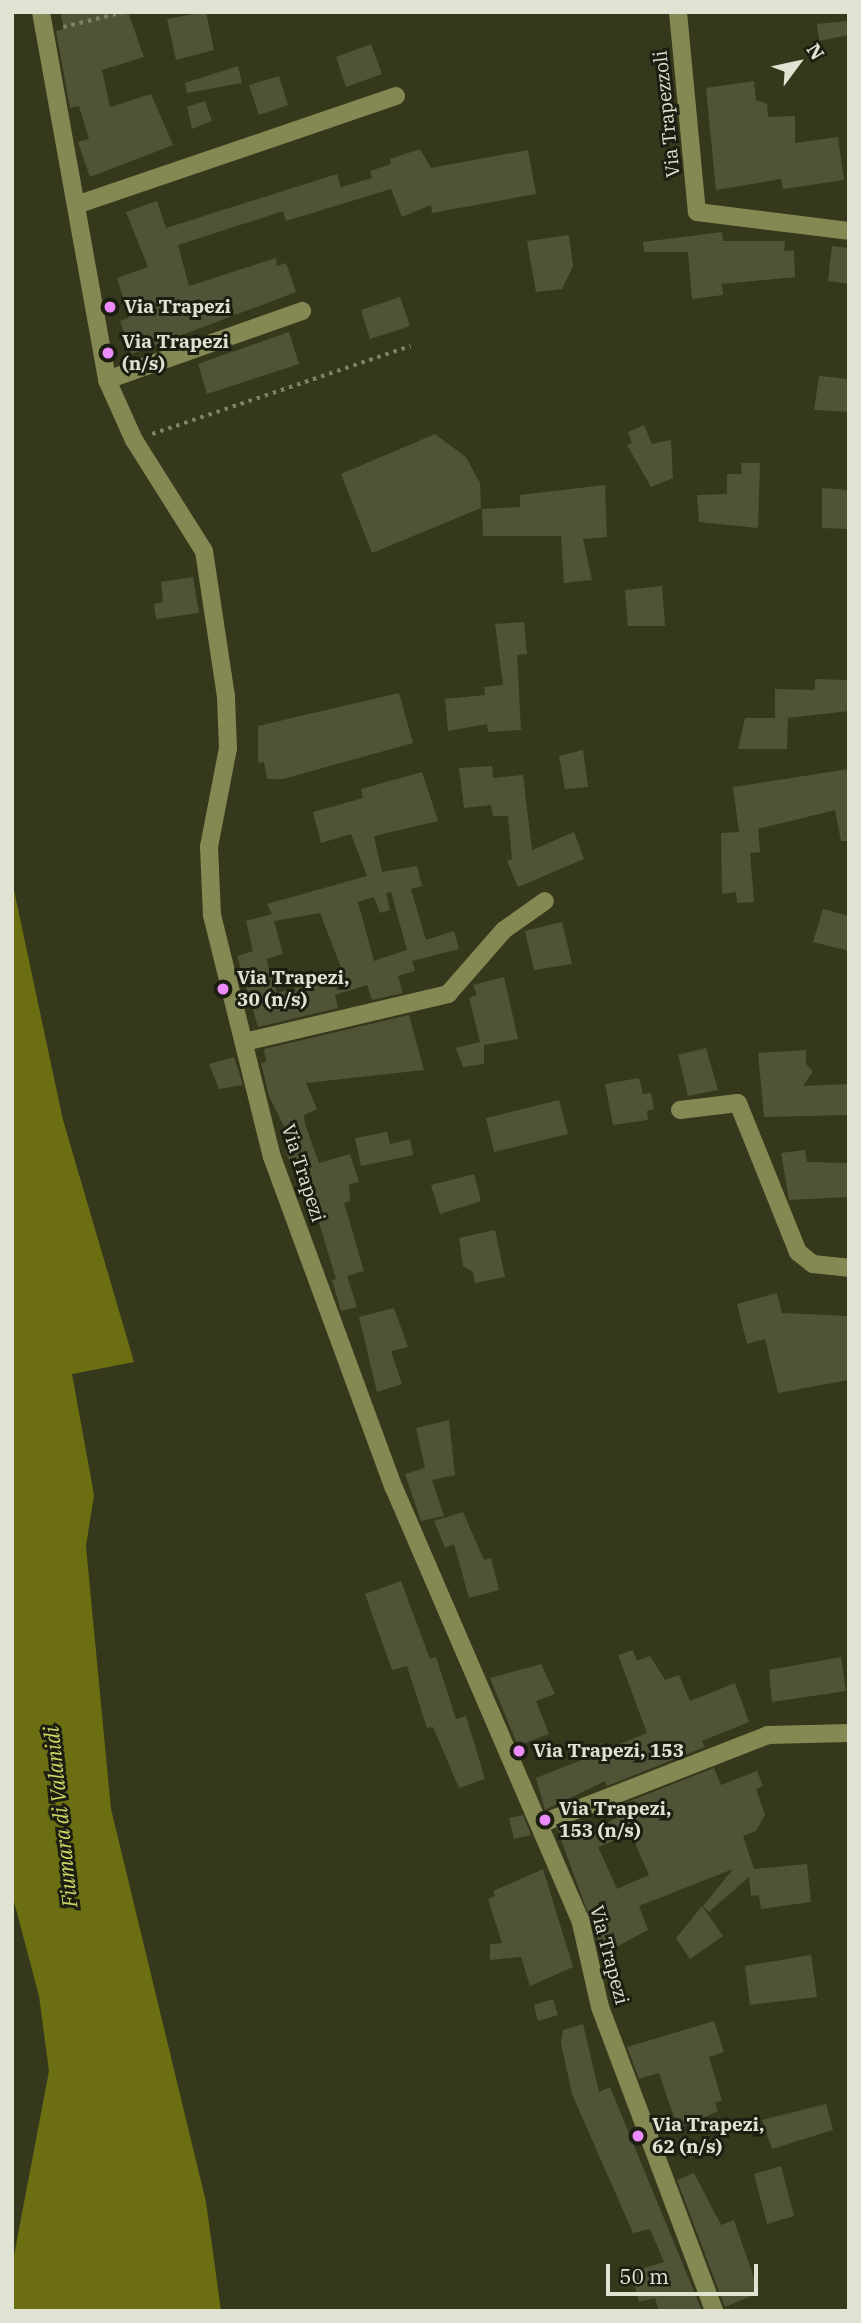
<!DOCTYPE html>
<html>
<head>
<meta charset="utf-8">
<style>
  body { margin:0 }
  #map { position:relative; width:861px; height:2323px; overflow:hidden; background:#36381c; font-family:"IBM Plex Serif",serif }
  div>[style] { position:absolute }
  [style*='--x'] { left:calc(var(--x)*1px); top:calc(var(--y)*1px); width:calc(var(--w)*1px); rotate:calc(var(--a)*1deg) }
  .water>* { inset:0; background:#6b6f12 }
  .building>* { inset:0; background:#515336 }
  .path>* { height:3.5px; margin-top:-1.75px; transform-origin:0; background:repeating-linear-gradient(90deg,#7e8069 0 3.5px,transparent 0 8.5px) }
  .minor>* { height:18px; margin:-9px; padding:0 9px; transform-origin:9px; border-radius:9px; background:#848852 }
  .dots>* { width:19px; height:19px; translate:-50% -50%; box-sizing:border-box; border:4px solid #1d1e12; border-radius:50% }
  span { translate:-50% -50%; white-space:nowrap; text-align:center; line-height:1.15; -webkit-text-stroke:6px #1d1e12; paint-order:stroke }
  .street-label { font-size:19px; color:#e1e3d2 }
  .poi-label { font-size:19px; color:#e1e3d2; font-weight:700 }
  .left { translate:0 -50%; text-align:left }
  .water-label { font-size:21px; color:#d0d764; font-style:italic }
  .frame { position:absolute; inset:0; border:14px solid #e1e3d2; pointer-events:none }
  .north { position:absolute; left:763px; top:28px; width:70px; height:70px; -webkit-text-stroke:5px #1d1e12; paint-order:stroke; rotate:57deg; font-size:19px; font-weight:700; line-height:28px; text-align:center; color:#e1e3d2 }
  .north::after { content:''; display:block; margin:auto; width:24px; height:32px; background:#e1e3d2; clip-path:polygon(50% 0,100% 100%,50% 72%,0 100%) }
  .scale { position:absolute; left:606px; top:2264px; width:152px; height:32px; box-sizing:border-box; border:4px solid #e1e3d2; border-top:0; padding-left:9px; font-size:21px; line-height:24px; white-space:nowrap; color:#e1e3d2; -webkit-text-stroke:5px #1d1e12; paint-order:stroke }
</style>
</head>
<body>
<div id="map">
  <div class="water">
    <i style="clip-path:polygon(12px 881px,63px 1120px,134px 1362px,72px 1374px,94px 1495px,86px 1546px,111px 1809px,206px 2202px,221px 2311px,12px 2311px,12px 2266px,49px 2071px,39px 1996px,12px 1894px)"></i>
  </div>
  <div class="building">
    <i style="clip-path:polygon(60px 12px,128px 12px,144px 57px,102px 70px,110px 107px,151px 94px,173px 145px,90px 177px,78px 142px,89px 139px,79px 106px,70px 108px,56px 31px,64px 29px)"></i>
    <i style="clip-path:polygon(206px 12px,214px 50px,176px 60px,167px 19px)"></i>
    <i style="clip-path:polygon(849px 21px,849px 35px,819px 41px,817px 24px)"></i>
    <i style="clip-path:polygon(371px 44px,382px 74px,346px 87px,336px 57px)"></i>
    <i style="clip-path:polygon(238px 66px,242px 83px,187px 93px,185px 83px)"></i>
    <i style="clip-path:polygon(279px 76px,288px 105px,259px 115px,249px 85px)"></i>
    <i style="clip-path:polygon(754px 81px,756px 100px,767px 104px,768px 117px,795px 116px,795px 143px,838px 137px,844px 180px,783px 189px,781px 179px,716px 190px,706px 88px)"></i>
    <i style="clip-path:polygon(205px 101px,212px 121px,192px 129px,187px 107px)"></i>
    <i style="clip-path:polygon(420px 149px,431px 168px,528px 150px,536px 194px,432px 213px,431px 205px,402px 217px,391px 189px,286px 221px,283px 211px,178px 245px,189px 286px,276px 258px,277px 266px,286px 263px,296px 292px,132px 354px,120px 321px,129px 318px,117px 278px,148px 267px,126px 212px,157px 201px,166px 228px,337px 174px,341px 187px,372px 178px,370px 171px,391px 164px,390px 159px)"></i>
    <i style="clip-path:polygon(722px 232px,723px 241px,785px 241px,784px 251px,794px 250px,795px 277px,722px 284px,723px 295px,692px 299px,688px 252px,644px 252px,643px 242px)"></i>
    <i style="clip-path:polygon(569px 235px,573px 266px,562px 289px,536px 292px,527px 241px)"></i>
    <i style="clip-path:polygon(832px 246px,849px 248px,849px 284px,828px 281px)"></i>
    <i style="clip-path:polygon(400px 297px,410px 326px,370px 339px,361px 310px)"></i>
    <i style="clip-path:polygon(289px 332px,299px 364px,207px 394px,198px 364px)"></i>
    <i style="clip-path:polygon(819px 376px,849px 379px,849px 412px,814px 410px)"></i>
    <i style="clip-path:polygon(644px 425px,652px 444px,671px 440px,673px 478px,651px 487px,627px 445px,632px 443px,628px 432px)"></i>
    <i style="clip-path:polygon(435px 434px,466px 457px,480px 483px,481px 508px,372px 553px,341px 474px)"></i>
    <i style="clip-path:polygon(741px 463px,760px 463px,758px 528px,699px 522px,697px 495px,727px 494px,727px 474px,742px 474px)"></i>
    <i style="clip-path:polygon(605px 485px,607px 537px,583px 539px,592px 580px,564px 583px,561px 536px,483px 536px,482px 509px,520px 507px,520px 495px)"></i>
    <i style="clip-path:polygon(822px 488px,849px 490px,849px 529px,822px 528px)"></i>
    <i style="clip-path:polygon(193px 577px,199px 613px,156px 619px,154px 604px,163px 602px,161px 582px)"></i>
    <i style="clip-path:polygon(662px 586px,665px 626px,628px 626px,625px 590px)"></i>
    <i style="clip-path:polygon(524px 622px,527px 654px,517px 655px,521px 730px,488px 732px,487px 724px,448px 731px,445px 699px,485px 695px,484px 687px,503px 685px,495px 624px)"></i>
    <i style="clip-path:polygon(815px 679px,849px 680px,849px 711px,788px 718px,787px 749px,738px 749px,745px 718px,775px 718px,775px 689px,815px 690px)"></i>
    <i style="clip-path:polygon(399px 693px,413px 743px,283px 779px,267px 779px,264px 762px,258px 763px,258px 726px)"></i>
    <i style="clip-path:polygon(583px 750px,588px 787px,565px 789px,559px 756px)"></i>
    <i style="clip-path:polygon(492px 766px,493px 778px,523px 775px,532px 850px,574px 832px,584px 859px,518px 887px,507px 861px,512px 859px,508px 816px,493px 816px,491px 805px,464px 808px,459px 768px)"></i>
    <i style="clip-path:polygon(849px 769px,849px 841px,841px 841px,835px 810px,758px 829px,760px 852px,750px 853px,754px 902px,737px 903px,736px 892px,722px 894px,721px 833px,739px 832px,733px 787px)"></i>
    <i style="clip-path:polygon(evenodd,422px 772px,438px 821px,374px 836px,382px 872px,417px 866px,422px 886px,411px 889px,426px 940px,454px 931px,459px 949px,412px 961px,415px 971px,398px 976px,403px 993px,372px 1000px,367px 985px,335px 995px,338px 1008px,258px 1027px,237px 956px,253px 951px,246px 921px,272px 914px,267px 904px,367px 876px,351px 834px,321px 843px,313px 812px,363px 798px,361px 789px,422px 772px,391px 892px,407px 950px,374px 961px,358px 902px,374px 897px,380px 913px,390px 910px,386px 893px,391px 892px,422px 772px,320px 913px,344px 975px,277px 993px,266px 959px,283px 954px,274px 921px,320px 913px)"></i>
    <i style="clip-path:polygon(823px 909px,849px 916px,849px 951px,813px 942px)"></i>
    <i style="clip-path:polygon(562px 922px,572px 964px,534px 970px,525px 931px)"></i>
    <i style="clip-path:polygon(504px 977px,518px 1039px,484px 1045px,484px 1064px,463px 1067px,456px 1048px,480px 1042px,469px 998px,477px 995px,473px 985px)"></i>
    <i style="clip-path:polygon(409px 1015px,424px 1070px,306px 1083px,317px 1109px,304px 1115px,305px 1124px,319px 1163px,350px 1154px,359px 1182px,349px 1184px,350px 1201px,344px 1203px,364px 1271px,347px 1276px,357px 1307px,341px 1311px,332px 1280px,347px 1276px,336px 1279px,306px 1179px,298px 1182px,285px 1150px,294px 1147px,269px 1096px,261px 1063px,266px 1062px,264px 1049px)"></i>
    <i style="clip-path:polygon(706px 1048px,718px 1090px,688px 1096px,678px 1055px)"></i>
    <i style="clip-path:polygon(806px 1050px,806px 1064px,813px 1071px,803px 1086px,849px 1084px,849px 1115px,764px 1117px,758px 1053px)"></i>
    <i style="clip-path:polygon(234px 1057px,243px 1085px,219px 1089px,209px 1064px)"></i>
    <i style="clip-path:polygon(639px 1078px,643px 1094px,651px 1093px,654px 1109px,647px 1111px,648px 1120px,613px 1125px,605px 1084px)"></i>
    <i style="clip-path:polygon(559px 1100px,568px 1134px,494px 1152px,486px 1118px)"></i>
    <i style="clip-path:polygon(387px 1132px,390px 1144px,410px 1139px,413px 1155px,361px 1166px,355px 1138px)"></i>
    <i style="clip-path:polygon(805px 1150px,807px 1162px,849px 1163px,849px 1197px,789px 1200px,781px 1153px)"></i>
    <i style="clip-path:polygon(474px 1174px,481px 1201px,440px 1214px,431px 1185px)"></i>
    <i style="clip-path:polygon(495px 1230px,505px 1277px,475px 1283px,473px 1272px,463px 1266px,459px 1238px)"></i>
    <i style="clip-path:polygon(777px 1293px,782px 1313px,849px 1316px,849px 1380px,778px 1393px,765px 1339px,747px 1344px,737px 1304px)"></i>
    <i style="clip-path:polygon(394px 1308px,408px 1347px,391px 1351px,402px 1384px,377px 1392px,359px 1317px)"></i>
    <i style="clip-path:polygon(449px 1420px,455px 1475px,432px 1480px,444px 1516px,421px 1521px,405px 1474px,425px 1468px,416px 1428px)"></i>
    <i style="clip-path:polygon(463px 1512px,484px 1560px,491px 1558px,499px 1590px,469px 1598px,454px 1544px,445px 1548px,434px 1521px)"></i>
    <i style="clip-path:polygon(401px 1581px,430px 1659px,436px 1657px,456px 1719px,466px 1716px,485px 1779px,459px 1788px,433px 1727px,427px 1728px,407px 1666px,392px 1670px,365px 1594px)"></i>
    <i style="clip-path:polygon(633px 1650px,637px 1661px,650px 1656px,665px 1680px,679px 1675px,690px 1701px,735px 1683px,749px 1722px,702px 1741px,705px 1747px,607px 1786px,605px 1781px,545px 1810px,536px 1778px,589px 1757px,586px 1750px,602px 1743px,605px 1750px,647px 1733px,618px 1655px)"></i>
    <i style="clip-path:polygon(841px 1657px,846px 1691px,772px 1702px,769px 1670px)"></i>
    <i style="clip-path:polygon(541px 1664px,555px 1694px,536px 1701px,549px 1734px,518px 1746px,490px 1678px)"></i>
    <i style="clip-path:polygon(evenodd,714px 1768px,721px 1785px,757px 1771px,763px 1786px,756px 1789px,765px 1815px,756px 1831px,743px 1836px,754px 1869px,807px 1864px,811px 1902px,761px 1909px,759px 1895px,751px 1896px,749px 1877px,709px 1912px,703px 1906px,733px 1869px,639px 1906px,648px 1930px,603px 1954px,557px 1829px,581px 1820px,588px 1834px,619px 1816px,615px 1807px,714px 1768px,631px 1834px,649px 1875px,617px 1889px,598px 1847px,631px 1834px)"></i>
    <i style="clip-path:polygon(523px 1815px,531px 1835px,514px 1839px,509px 1818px)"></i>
    <i style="clip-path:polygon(543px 1869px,573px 1967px,530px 1986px,521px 1957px,490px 1960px,490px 1944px,502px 1943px,488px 1899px,495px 1896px,493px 1891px)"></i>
    <i style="clip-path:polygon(702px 1906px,723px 1936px,690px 1959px,676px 1938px)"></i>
    <i style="clip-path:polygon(811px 1955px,817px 1997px,750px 2005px,745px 1966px)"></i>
    <i style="clip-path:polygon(553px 1999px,558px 2015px,538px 2021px,534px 2005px)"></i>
    <i style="clip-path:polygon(714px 2021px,724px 2052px,709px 2057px,722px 2101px,715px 2102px,718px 2111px,678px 2129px,659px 2073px,639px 2079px,627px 2047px)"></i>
    <i style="clip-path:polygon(583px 2024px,599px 2092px,610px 2087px,702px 2311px,659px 2311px,655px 2298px,639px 2302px,631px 2272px,664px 2262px,650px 2229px,633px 2233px,572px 2094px,561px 2043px,563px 2030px)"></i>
    <i style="clip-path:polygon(826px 2104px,833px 2130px,772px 2149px,762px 2120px)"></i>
    <i style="clip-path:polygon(781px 2166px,794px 2216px,767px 2224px,754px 2174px)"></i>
    <i style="clip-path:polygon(694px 2173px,721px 2225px,734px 2220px,759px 2293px,725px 2307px,677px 2180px)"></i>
  </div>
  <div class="path">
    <i style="--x:63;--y:27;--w:63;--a:-13.8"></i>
    <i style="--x:152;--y:434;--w:273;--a:-18.8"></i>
  </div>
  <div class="minor">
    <i style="--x:41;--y:12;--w:374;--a:79.8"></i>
    <i style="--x:107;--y:380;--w:66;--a:65.8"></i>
    <i style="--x:134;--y:440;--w:131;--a:57.8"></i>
    <i style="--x:204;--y:551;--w:148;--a:81.4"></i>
    <i style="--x:226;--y:697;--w:51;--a:87.8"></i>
    <i style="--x:228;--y:748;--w:101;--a:100.9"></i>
    <i style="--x:209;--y:847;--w:68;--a:87.5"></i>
    <i style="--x:212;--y:915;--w:249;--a:76.1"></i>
    <i style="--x:272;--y:1157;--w:353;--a:69.8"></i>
    <i style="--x:394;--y:1488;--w:469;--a:66.7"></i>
    <i style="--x:580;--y:1919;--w:90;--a:77.2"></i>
    <i style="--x:600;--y:2007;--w:325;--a:69.4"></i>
    <i style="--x:678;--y:12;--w:201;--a:84.6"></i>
    <i style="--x:697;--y:212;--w:153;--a:7.1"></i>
    <i style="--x:76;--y:205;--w:338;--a:-18.8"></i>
    <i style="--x:107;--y:380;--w:207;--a:-19.5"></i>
    <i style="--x:244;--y:1042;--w:210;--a:-13.2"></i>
    <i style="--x:448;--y:994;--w:85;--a:-48.8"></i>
    <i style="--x:504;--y:930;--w:50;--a:-35.3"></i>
    <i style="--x:680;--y:1110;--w:58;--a:-6.9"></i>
    <i style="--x:738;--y:1103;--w:161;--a:68.1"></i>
    <i style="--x:798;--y:1252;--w:19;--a:39"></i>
    <i style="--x:813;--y:1264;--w:36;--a:6"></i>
    <i style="--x:540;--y:1824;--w:245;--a:-21.3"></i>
    <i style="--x:768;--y:1735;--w:81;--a:-1.4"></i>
  </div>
  <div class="dots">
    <i style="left:110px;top:307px;background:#ec8cfb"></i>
    <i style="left:108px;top:353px;background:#ec8cfb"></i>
    <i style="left:223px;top:989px;background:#ec8cfb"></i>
    <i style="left:519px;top:1751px;background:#ec8cfb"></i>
    <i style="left:545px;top:1820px;background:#ec8cfb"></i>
    <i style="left:638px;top:2136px;background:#ec8cfb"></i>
  </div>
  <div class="street-label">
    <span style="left:667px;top:114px;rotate:-96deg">Via Trapezzoli</span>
    <span style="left:303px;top:1173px;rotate:72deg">Via Trapezi</span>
    <span style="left:609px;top:1955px;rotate:75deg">Via Trapezi</span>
  </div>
  <div class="poi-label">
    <span class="left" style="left:124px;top:307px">Via Trapezi</span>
    <span class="left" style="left:122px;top:353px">Via Trapezi<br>(n/s)</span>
    <span class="left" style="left:237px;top:989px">Via Trapezi,<br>30 (n/s)</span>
    <span class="left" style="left:533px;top:1751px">Via Trapezi, 153</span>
    <span class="left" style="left:559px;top:1820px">Via Trapezi,<br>153 (n/s)</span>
    <span class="left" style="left:652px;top:2136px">Via Trapezi,<br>62 (n/s)</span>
  </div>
  <div class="water-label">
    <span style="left:60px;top:1817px;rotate:-96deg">Fiumara di Valanidi</span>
  </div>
  <div class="frame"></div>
  <div class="north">N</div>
  <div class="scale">50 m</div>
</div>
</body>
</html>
